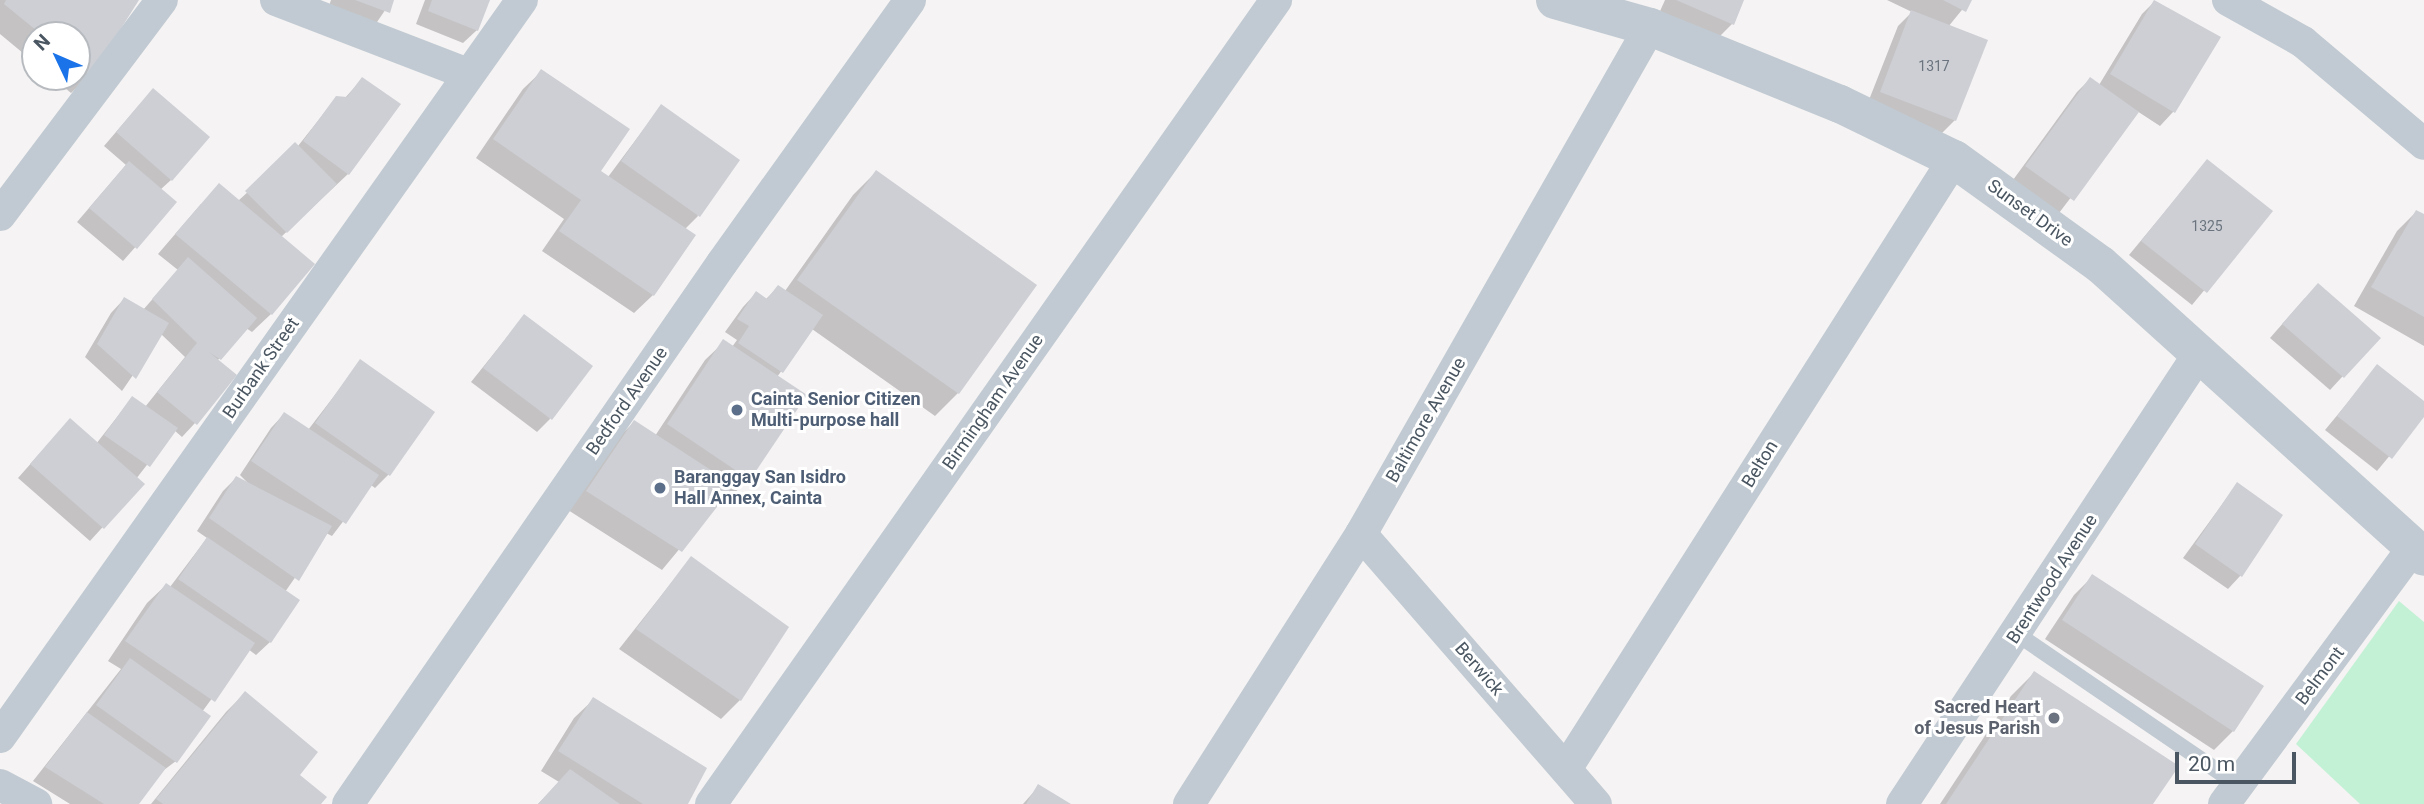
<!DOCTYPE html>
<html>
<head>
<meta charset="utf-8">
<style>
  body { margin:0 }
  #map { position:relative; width:2424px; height:804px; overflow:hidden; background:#f5f3f3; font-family:Roboto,sans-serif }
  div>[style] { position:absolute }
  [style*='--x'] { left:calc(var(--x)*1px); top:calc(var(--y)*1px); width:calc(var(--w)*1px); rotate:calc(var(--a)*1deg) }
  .green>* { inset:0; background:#c3f1d5 }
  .shadow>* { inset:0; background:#0003 }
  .building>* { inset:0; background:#cdcfd5 }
  .service>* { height:16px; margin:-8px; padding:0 8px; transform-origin:8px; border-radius:8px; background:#c1cad2 }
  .minor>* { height:32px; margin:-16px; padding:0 16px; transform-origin:16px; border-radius:16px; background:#c1cad2 }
  .tertiary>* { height:38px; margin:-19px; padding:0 19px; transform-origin:19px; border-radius:19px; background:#c1cad2 }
  .dots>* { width:19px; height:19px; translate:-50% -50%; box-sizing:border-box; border:4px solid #fff; border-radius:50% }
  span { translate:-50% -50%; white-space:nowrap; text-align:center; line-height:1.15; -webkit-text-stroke:6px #fff; paint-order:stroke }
  .number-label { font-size:14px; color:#6b747e }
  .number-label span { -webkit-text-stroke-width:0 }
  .street-label { font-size:18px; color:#4a5661 }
  .service-label { font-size:18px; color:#4e5e75; font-weight:700 }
  .left { translate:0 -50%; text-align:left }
  .worship-label { font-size:18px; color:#5b616d; font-weight:700 }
  .right { translate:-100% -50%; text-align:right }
  .north { position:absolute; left:21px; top:21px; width:70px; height:70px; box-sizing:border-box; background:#fff; border:2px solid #b7bbc0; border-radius:50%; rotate:314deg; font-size:19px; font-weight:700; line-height:28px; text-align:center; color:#4a5661 }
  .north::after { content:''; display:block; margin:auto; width:24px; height:32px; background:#1a73e8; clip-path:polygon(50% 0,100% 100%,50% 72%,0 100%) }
  .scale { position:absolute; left:2175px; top:752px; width:121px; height:32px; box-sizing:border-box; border:4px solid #4a5661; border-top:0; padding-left:9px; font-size:21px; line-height:24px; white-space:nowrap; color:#4a5661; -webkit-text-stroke:5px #fff; paint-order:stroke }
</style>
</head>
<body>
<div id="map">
  <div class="green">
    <i style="clip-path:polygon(2399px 601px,2424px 622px,2424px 804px,2360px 804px,2296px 744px)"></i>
  </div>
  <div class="shadow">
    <i style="clip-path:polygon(0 0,137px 0,90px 75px,71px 93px,52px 77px,77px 77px,77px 35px,35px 35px,35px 63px,0 34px)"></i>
    <i style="clip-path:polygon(331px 0,392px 0,375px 25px,328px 9px)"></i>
    <i style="clip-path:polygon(425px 0,488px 0,477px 30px,463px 43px,416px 24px)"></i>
    <i style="clip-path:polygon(1665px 0,1742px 0,1732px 24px,1714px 42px,1657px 18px)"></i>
    <i style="clip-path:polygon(1887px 0,1970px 0,1948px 27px,1955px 120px,1942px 133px,1867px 105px,1898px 26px,1912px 12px)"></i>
    <i style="clip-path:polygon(2155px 1px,2218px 38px,2173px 112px,2160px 126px,2137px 111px,2059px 213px,2013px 180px,2077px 92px,2090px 79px,2099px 85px,2142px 14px)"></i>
    <i style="clip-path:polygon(542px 71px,599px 171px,608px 177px,661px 106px,698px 216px,685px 229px,653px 295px,634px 313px,542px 251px,564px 219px,476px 158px,523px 89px)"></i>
    <i style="clip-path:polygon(362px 79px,348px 174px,281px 237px,271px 314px,252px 332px,246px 328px,217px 361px,195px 423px,182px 437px,174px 430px,136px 479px,142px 484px,90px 541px,18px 478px,57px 434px,96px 444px,132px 398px,145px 407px,185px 357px,161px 334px,122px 391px,85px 357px,111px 313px,124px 299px,143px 310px,178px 270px,158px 254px,201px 204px,238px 201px,298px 146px,336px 98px,344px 99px)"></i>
    <i style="clip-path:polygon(140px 104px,171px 180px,160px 190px,175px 202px,123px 261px,77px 222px,126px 165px,104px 146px)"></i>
    <i style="clip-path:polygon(2207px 161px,2270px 211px,2192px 305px,2129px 255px)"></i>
    <i style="clip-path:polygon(876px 172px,1035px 285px,958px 393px,935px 416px,812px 329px,777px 377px,749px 479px,730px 497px,725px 494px,662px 570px,568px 510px,615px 441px,634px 422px,655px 436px,705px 360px,724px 342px,732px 347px,737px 340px,725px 332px,743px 307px,756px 293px,765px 300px,778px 287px,785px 291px,853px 195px)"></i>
    <i style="clip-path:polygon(2416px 212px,2424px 216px,2424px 346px,2354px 306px,2397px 231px)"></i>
    <i style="clip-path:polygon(2305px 298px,2378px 338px,2330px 390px,2270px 338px)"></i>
    <i style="clip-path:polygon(524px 316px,550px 419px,537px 432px,471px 382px)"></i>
    <i style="clip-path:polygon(361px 361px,389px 474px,375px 488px,371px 485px,332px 536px,326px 533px,285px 592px,270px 642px,256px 655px,248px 649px,202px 712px,176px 761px,160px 773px,137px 804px,70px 804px,33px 781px,121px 669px,108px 661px,147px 603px,166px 585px,170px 587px,207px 538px,197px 531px,223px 491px,236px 478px,250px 485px,240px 475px,271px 428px,284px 414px,308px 430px)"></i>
    <i style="clip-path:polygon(2378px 366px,2424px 403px,2424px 414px,2377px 471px,2325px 430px)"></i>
    <i style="clip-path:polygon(2237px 484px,2241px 575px,2228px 589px,2183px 558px)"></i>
    <i style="clip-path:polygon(691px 558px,787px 627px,740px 700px,721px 719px,619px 649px)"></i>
    <i style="clip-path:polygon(2092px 577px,2233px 731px,2214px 750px,2045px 639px,2074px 595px)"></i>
    <i style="clip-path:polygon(2034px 673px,2151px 804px,1940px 804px,2011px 696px)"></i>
    <i style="clip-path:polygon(245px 693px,319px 804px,151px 804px,226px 712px)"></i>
    <i style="clip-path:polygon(593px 700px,686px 804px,538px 804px,559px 782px,541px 771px,574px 718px)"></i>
    <i style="clip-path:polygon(1039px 786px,1067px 804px,1023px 804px)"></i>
  </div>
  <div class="building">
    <i style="clip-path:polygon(6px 0,139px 0,91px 76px,77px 64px,77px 35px,42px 35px,4px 4px)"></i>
    <i style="clip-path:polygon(355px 0,394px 0,390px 13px)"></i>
    <i style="clip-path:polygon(432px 0,490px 0,478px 31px,428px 11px)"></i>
    <i style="clip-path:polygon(1676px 0,1744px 0,1734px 25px)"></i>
    <i style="clip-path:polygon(1943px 0,1972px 0,1966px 12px)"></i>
    <i style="clip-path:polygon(2154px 0,2221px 37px,2175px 113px,2110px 74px)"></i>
    <i style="clip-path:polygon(1911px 10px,1988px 40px,1956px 121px,1880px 92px)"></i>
    <i style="clip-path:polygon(541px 69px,630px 129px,601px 171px,696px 235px,654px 296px,559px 231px,581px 200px,493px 139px)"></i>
    <i style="clip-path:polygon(362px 77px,401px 104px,349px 175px,303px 141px,336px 96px,347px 97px)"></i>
    <i style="clip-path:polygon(2090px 77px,2139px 112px,2074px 201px,2025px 166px)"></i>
    <i style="clip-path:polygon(153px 88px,210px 137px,172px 181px,116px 132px)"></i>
    <i style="clip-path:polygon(661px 104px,740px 160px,700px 217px,621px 161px)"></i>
    <i style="clip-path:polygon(295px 142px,337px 184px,287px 233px,245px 191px)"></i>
    <i style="clip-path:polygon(2207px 159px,2273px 211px,2207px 293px,2141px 241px)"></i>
    <i style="clip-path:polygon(129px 161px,177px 202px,137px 249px,89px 208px)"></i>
    <i style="clip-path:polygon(876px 170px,1037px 285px,959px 394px,797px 280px)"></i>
    <i style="clip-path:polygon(219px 183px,315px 264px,272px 315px,175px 234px)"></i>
    <i style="clip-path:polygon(2416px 210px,2424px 214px,2424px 317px,2371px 287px)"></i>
    <i style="clip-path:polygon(188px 257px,257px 318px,221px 360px,209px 352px,237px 375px,197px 425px,157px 392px,197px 343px,152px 299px)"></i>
    <i style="clip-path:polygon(2318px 283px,2381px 338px,2344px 378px,2282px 324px)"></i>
    <i style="clip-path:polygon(778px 285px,823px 315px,783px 373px,738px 343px,749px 326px,737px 319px,756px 291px,767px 299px)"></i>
    <i style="clip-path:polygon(124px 297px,169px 323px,136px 379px,97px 344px)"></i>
    <i style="clip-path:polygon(524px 314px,593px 366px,552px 420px,483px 368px)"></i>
    <i style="clip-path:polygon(723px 339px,807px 395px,750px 480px,667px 424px)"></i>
    <i style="clip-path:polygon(360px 359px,435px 412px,390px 476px,315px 423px)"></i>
    <i style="clip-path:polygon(2377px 364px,2424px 401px,2424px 417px,2392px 459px,2337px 416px)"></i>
    <i style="clip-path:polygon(132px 396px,178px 428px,150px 467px,104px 435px)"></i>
    <i style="clip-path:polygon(284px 412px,379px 475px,346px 524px,251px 461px)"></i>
    <i style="clip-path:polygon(70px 418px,145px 484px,104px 529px,30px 464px)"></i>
    <i style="clip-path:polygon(634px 420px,734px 485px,682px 552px,586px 491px)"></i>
    <i style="clip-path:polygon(236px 476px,332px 526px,299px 581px,209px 518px)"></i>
    <i style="clip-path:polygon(2237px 482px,2283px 515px,2242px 577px,2195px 544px)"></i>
    <i style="clip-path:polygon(207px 537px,300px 600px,271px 643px,178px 579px)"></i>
    <i style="clip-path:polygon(691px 556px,789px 627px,741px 701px,636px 629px)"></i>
    <i style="clip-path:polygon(2092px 574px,2264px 686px,2234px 732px,2062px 620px)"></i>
    <i style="clip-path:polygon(166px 583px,255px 643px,215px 702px,125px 641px)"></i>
    <i style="clip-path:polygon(130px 658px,211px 716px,177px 763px,96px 705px)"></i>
    <i style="clip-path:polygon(2034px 671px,2179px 766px,2153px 804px,1946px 804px)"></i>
    <i style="clip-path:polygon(245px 691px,318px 752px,300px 775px,327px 797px,321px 804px,163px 804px,156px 799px)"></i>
    <i style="clip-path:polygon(593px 697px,707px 768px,688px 804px,643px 804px,558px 751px)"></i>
    <i style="clip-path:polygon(87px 712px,166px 768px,139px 804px,104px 804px,45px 767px)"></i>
    <i style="clip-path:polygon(570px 769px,620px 804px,538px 804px)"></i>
    <i style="clip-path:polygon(1038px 784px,1071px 804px,1026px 804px)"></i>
  </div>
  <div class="service">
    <i style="--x:2017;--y:634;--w:268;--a:34.3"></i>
  </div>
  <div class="minor">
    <i style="--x:276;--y:0;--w:206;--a:21.1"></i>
    <i style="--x:2228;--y:0;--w:86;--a:29.2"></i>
    <i style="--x:2303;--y:42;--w:158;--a:40.1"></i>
    <i style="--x:0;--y:215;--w:269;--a:-53"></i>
    <i style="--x:1361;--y:534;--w:358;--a:49"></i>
    <i style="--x:0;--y:737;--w:903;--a:-54.69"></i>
    <i style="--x:1566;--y:769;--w:723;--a:-57.54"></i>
    <i style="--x:0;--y:785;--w:41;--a:27.8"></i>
    <i style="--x:348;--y:804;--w:658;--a:-55.34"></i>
    <i style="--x:722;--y:263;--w:323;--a:-54.4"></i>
    <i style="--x:711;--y:804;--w:983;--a:-54.9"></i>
    <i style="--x:1189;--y:804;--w:320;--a:-57.5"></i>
    <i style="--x:1361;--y:534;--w:584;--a:-60.32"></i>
    <i style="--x:1902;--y:804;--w:541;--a:-56.6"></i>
    <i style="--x:2224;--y:804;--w:320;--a:-53.6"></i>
  </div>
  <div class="tertiary">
    <i style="--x:1555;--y:0;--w:99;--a:15.9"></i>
    <i style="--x:1650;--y:27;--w:205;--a:22.1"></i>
    <i style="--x:1840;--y:104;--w:127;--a:25.8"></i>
    <i style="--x:1954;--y:159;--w:181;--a:35.8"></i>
    <i style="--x:2101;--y:265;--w:435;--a:42.1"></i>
  </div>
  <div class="dots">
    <i style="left:737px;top:410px;background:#5c6f8a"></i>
    <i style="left:660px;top:488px;background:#5c6f8a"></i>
    <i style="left:2054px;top:718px;background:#6b7280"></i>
  </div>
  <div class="number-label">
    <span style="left:1934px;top:66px">1317</span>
    <span style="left:2207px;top:226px">1325</span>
  </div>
  <div class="street-label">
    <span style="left:2030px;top:213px;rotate:36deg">Sunset Drive</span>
    <span style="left:261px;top:368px;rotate:-55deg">Burbank Street</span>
    <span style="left:627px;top:401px;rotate:-55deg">Bedford Avenue</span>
    <span style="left:993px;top:402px;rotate:-55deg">Birmingham Avenue</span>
    <span style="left:1426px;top:420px;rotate:-60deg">Baltimore Avenue</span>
    <span style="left:1760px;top:464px;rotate:-58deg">Belton</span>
    <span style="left:2052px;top:579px;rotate:-57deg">Brentwood Avenue</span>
    <span style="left:1479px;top:669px;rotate:49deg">Berwick</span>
    <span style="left:2320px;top:676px;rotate:-53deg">Belmont</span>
  </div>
  <div class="service-label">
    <span class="left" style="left:751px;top:410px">Cainta Senior Citizen<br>Multi-purpose hall</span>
    <span class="left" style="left:674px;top:488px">Baranggay San Isidro<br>Hall Annex, Cainta</span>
  </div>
  <div class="worship-label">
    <span class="right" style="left:2040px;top:718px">Sacred Heart<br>of Jesus Parish</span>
  </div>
  <div class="north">N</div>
  <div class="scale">20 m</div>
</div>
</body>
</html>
